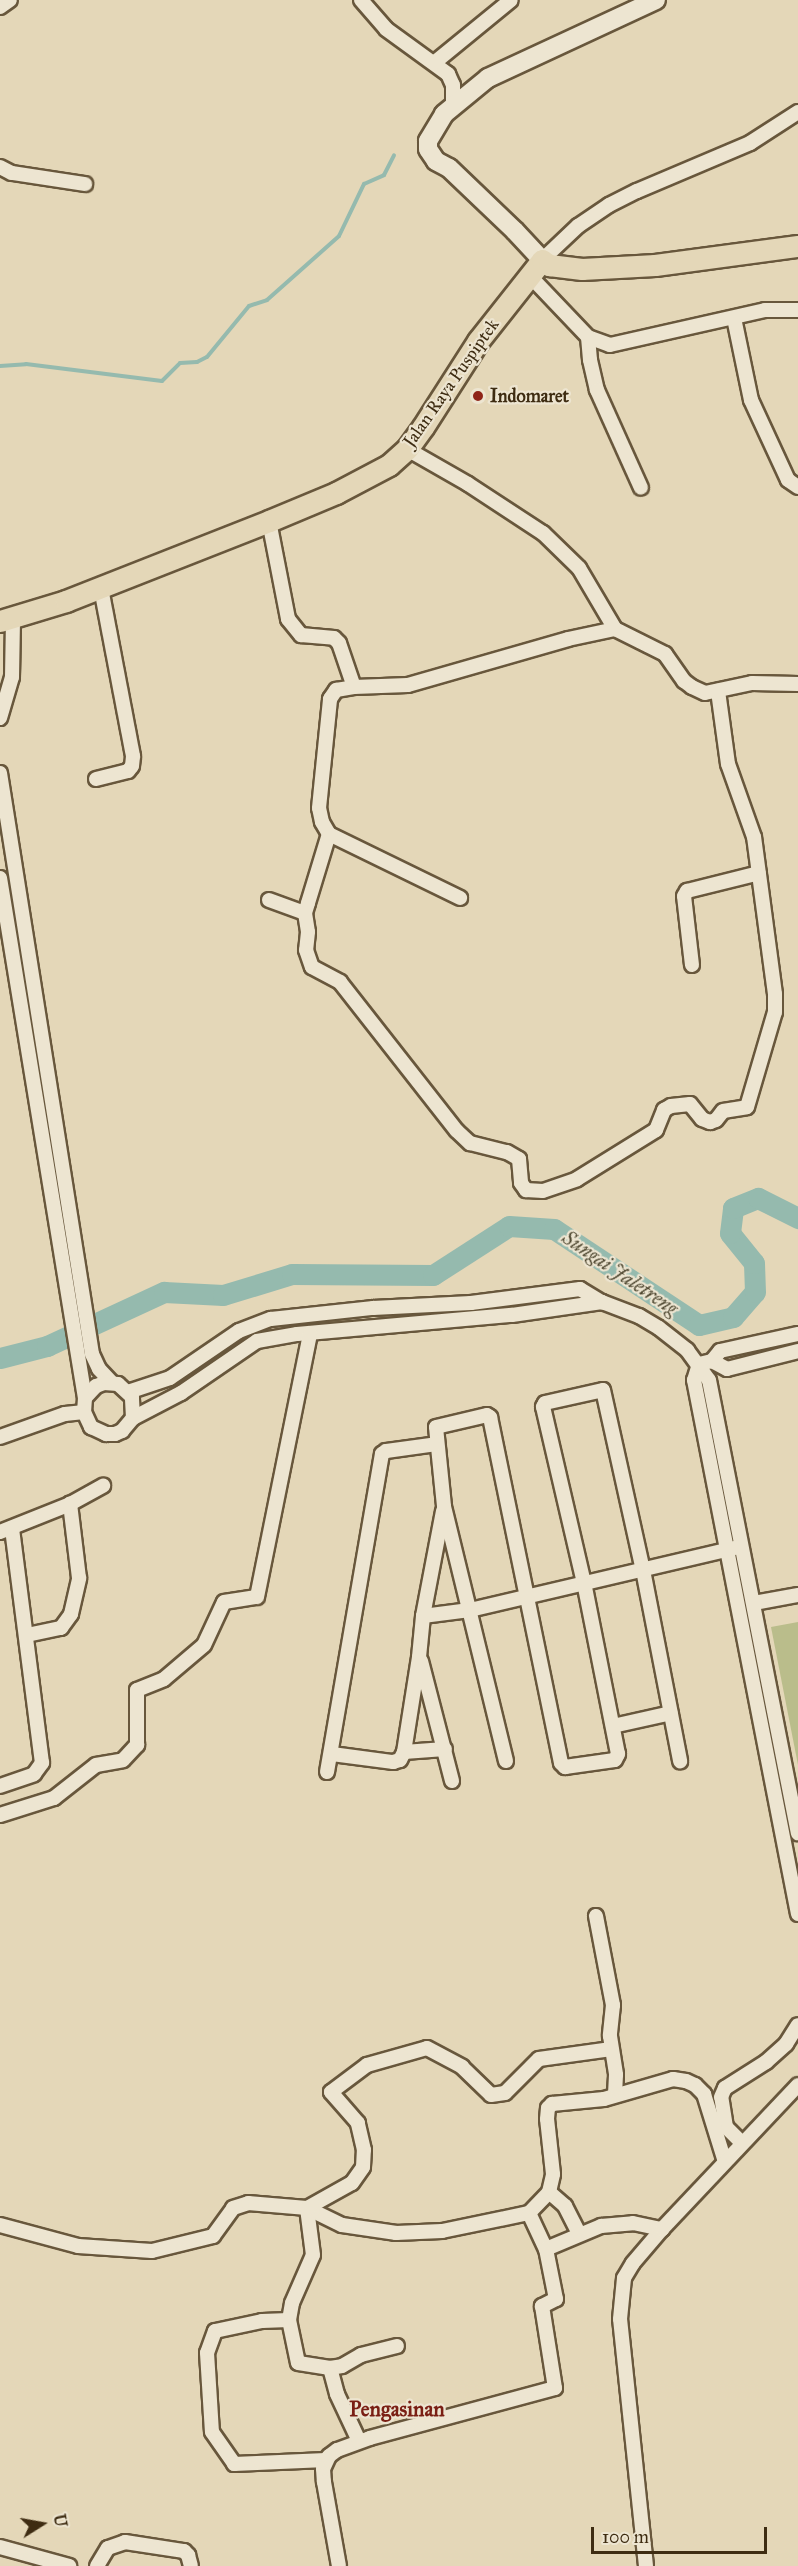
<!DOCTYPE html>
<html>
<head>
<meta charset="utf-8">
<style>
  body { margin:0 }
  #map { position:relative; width:798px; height:2566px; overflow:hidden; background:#e4d7b8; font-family:"IM FELL Great Primer",serif }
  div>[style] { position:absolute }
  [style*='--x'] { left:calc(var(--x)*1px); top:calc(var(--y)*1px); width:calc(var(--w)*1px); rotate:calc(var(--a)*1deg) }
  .green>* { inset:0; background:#babd8b }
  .stream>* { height:4px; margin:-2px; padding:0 2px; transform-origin:2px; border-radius:2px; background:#95baae }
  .river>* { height:21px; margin:-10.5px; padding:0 10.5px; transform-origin:10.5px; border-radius:10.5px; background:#95baae }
  .roads { filter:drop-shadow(2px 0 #68573c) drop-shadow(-2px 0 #68573c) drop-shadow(0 2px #68573c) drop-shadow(0 -2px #68573c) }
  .street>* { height:14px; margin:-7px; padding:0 7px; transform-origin:7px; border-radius:7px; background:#ede5d1 }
  .secondary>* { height:18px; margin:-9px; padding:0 9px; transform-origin:9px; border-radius:9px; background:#ede5d1 }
  .primary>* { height:21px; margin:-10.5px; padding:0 10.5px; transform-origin:10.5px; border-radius:10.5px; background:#e4d7b8 }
  .dots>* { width:16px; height:16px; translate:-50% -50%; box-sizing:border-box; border:3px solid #ede5d1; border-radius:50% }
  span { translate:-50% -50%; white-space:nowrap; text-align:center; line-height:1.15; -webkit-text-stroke:4.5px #ede5d1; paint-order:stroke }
  .street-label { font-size:18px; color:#3e2c12 }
  .poi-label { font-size:18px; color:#3e2c12; font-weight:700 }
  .left { translate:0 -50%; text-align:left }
  .water-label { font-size:20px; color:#4f4831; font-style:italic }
  .quarter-label { font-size:21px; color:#7a1f14; font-weight:700 }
  .north { position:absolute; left:12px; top:2494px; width:60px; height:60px; -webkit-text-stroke:4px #ede5d1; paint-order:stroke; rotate:79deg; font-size:16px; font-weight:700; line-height:24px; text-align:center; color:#3e2c12 }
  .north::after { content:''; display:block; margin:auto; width:21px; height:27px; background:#3e2c12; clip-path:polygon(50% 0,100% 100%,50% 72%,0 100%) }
  .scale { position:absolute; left:591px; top:2527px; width:176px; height:27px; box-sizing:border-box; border:3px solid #3e2c12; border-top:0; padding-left:8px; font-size:18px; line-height:21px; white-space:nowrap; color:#3e2c12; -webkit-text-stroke:4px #ede5d1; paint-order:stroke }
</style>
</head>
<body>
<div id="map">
  <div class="green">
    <i style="clip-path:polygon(798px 1622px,798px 1765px,771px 1627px)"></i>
  </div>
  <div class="stream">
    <i style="--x:0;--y:366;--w:26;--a:-4"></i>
    <i style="--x:26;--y:364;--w:137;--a:7.1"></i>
    <i style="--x:162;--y:381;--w:25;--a:-45"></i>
    <i style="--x:180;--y:363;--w:17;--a:-3"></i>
    <i style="--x:197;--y:362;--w:11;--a:-27"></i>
    <i style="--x:207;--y:357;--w:66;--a:-50.5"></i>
    <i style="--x:249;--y:306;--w:19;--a:-18"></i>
    <i style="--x:267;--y:300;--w:96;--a:-41.6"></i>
    <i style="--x:339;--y:236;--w:58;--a:-64.3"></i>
    <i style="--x:364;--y:184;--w:22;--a:-24"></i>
    <i style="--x:384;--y:175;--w:22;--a:-63"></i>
  </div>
  <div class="river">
    <i style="--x:0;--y:1358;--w:49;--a:-14.3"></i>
    <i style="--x:47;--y:1346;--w:129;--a:-24.8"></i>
    <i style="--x:164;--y:1292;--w:59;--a:2.9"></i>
    <i style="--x:223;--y:1295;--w:72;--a:-16.9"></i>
    <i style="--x:292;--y:1274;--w:141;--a:0.4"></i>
    <i style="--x:433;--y:1275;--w:90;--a:-32.8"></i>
    <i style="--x:509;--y:1226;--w:45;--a:3.8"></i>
    <i style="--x:554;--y:1229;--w:174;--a:33.5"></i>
    <i style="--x:699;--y:1325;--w:35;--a:-13"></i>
    <i style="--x:733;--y:1317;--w:33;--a:-49"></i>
    <i style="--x:755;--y:1292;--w:29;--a:-92"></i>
    <i style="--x:754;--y:1263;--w:38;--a:-129"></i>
    <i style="--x:730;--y:1233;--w:25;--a:-83"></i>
    <i style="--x:733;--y:1208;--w:27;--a:-22"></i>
    <i style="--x:758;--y:1198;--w:45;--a:26.6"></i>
  </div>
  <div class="roads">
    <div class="street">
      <i style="--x:361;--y:0;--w:38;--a:49"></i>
      <i style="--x:386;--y:29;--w:77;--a:36"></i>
      <i style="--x:448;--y:74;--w:12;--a:66"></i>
      <i style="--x:453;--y:85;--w:20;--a:90"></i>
      <i style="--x:0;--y:7;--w:12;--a:-35"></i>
      <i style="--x:434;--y:63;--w:99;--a:-39.3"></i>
      <i style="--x:0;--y:167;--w:13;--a:27"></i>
      <i style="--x:12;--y:173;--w:74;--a:8.6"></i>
      <i style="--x:542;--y:260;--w:50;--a:-43.4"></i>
      <i style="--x:578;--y:226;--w:37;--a:-34"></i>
      <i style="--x:609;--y:205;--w:31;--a:-27"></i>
      <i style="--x:637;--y:191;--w:123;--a:-23"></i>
      <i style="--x:750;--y:143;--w:57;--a:-32.9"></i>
      <i style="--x:529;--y:275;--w:86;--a:46.4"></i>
      <i style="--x:588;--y:337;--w:23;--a:20"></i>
      <i style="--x:610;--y:345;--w:159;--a:-12.7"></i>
      <i style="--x:765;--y:310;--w:33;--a:0"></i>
      <i style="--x:734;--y:318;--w:84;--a:78.3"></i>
      <i style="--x:751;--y:400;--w:88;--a:65.2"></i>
      <i style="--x:788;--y:480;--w:12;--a:35"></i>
      <i style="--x:588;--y:337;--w:23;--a:85"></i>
      <i style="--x:590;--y:360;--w:31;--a:77"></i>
      <i style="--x:597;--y:390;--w:107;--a:65.8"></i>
      <i style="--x:407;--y:449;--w:70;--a:29.8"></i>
      <i style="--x:468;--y:484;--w:90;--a:33.2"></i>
      <i style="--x:543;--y:533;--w:50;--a:44.2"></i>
      <i style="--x:579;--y:568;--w:71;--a:59.5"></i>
      <i style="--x:615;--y:629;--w:56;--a:26.6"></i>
      <i style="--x:665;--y:654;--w:33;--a:55"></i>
      <i style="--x:684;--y:681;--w:10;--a:37"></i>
      <i style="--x:692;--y:687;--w:14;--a:25"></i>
      <i style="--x:705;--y:693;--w:48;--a:-12"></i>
      <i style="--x:752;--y:683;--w:46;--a:1.2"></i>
      <i style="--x:269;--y:521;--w:100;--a:79"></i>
      <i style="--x:288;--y:619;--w:21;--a:51"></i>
      <i style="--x:301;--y:635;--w:33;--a:5"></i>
      <i style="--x:334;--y:638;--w:7;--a:45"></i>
      <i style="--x:339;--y:643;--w:46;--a:71.2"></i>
      <i style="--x:0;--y:718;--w:43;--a:-73.7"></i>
      <i style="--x:12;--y:677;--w:60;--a:-89"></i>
      <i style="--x:0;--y:773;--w:588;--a:81"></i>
      <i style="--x:92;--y:1354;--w:17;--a:65"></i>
      <i style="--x:99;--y:1369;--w:19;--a:47"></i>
      <i style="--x:96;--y:779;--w:33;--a:-14"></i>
      <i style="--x:128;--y:771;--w:6;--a:-51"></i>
      <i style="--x:132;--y:766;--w:10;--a:-84"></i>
      <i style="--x:133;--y:756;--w:171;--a:-100.8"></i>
      <i style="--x:329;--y:834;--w:146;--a:26"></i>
      <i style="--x:0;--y:878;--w:527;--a:80.72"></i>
      <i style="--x:269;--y:900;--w:38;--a:20"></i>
      <i style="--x:305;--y:913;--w:10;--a:-73"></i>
      <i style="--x:308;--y:903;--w:72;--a:-73.1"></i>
      <i style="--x:329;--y:834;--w:14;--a:-120"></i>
      <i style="--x:322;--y:822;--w:14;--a:-102"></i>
      <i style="--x:319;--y:808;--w:110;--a:-84.2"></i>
      <i style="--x:330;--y:699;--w:11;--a:-56"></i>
      <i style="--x:336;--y:690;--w:18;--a:-9"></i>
      <i style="--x:354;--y:687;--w:54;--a:-2.1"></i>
      <i style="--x:408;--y:685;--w:166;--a:-16"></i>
      <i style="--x:568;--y:639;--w:48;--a:-12"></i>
      <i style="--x:305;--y:913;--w:19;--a:81"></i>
      <i style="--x:308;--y:932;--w:18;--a:96"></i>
      <i style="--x:306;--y:950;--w:18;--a:71"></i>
      <i style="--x:312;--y:967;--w:32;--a:28"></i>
      <i style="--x:340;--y:982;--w:189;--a:51.9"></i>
      <i style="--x:457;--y:1131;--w:18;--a:43"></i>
      <i style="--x:470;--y:1143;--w:38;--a:14"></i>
      <i style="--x:507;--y:1152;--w:14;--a:30"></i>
      <i style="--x:519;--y:1159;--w:24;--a:85"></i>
      <i style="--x:521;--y:1183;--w:9;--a:54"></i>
      <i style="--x:526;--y:1190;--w:17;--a:3"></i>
      <i style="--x:543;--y:1191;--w:36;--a:-19"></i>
      <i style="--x:577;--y:1179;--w:93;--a:-31.8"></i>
      <i style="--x:656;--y:1130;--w:22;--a:-68"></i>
      <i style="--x:664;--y:1110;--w:8;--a:-30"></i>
      <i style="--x:671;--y:1106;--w:19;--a:-6"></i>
      <i style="--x:690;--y:1104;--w:19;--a:51"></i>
      <i style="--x:702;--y:1119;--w:9;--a:21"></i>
      <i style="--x:710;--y:1122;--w:6;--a:-18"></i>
      <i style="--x:716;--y:1120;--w:11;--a:-52"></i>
      <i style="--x:723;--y:1111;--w:24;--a:-9"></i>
      <i style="--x:747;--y:1107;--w:99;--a:-73.6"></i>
      <i style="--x:775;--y:1012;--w:18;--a:-90"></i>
      <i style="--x:775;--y:994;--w:158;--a:-97.6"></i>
      <i style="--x:754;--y:837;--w:77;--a:-109.6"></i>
      <i style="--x:728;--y:764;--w:74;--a:-97.8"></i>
      <i style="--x:692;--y:965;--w:69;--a:-96.6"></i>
      <i style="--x:684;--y:896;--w:6;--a:-59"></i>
      <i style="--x:687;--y:891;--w:74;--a:-14"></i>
      <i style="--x:712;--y:1361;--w:17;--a:28"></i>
      <i style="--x:727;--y:1369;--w:73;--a:-14.2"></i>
      <i style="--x:699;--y:1364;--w:17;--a:107"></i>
      <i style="--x:694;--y:1380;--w:544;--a:78.98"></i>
      <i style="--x:699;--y:1364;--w:13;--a:-13"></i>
      <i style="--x:712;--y:1361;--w:13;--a:-51"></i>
      <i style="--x:720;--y:1351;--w:80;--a:-12.3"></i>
      <i style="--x:128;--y:1392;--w:44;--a:-18.4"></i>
      <i style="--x:170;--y:1378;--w:83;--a:-34.3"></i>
      <i style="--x:239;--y:1331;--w:34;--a:-21"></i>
      <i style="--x:271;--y:1319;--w:103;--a:-6.2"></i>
      <i style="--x:373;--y:1308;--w:98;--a:-2.9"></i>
      <i style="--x:471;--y:1303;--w:110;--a:-7.3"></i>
      <i style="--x:580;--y:1289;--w:26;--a:31"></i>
      <i style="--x:602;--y:1302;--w:40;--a:21"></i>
      <i style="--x:639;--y:1316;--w:23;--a:31"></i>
      <i style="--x:659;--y:1328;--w:36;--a:38"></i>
      <i style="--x:687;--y:1350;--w:37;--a:54"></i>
      <i style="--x:709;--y:1380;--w:462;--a:78.9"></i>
      <i style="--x:133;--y:1418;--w:21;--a:-93"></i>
      <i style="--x:132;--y:1397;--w:19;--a:-137"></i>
      <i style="--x:118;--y:1384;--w:14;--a:-176"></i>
      <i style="--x:104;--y:1383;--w:9;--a:159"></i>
      <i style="--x:96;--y:1386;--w:16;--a:133"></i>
      <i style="--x:85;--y:1398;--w:14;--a:94"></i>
      <i style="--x:84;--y:1412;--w:17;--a:65"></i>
      <i style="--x:91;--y:1427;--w:17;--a:25"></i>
      <i style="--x:106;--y:1434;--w:9;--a:0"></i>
      <i style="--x:115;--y:1434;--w:8;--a:-23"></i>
      <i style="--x:122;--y:1431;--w:17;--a:-50"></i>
      <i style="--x:133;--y:1418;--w:54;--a:-27.5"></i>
      <i style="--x:181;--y:1393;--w:92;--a:-34.4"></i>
      <i style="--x:257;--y:1341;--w:41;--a:-9.9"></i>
      <i style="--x:297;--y:1334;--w:216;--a:-5.1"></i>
      <i style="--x:512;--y:1315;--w:91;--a:-8.2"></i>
      <i style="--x:0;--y:1437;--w:69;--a:-19.5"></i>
      <i style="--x:65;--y:1414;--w:19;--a:-6"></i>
      <i style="--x:0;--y:1532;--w:75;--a:-21.8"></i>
      <i style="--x:70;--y:1504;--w:38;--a:-29"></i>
      <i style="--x:754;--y:1603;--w:45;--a:-10.3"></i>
      <i style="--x:423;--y:1616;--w:47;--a:-7.3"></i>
      <i style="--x:470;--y:1610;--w:275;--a:-13.2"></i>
      <i style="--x:27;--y:1635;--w:35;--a:-12"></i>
      <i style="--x:61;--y:1628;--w:17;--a:-54"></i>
      <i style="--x:71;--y:1614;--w:37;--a:-77"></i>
      <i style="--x:79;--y:1578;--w:75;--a:-96.9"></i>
      <i style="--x:421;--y:1661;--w:124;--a:75.5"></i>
      <i style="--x:613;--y:1726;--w:59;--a:-12.6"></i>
      <i style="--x:404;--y:1752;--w:41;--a:-4.2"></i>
      <i style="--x:332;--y:1754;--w:62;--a:7.5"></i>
      <i style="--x:393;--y:1762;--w:7;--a:-16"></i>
      <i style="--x:400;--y:1760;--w:9;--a:-63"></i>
      <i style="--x:404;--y:1752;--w:96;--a:-81"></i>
      <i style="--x:419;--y:1657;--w:41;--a:-84.4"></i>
      <i style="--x:423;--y:1616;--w:107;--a:-79.2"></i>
      <i style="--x:506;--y:1761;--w:262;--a:-103.7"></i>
      <i style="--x:444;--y:1506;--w:79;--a:-95.8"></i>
      <i style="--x:436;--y:1427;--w:52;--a:-13.2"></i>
      <i style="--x:487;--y:1415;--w:4;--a:34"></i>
      <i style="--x:490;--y:1417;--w:353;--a:78.4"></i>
      <i style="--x:561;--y:1763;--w:6;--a:45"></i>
      <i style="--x:565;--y:1767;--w:50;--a:-8"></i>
      <i style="--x:615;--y:1760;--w:7;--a:-63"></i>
      <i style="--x:618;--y:1754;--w:174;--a:-101.2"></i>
      <i style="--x:584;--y:1583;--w:181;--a:-103.1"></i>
      <i style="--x:543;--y:1407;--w:4;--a:-63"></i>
      <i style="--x:545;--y:1403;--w:59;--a:-12.6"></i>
      <i style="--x:603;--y:1390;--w:184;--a:77.5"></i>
      <i style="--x:643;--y:1570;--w:195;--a:79"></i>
      <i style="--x:327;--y:1772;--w:323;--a:-80.2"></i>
      <i style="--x:382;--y:1454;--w:5;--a:-37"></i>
      <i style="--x:386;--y:1451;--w:51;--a:-7.8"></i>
      <i style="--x:0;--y:1786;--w:36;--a:-19"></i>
      <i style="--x:34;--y:1774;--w:14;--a:-54"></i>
      <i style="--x:42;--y:1763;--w:237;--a:-97.3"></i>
      <i style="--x:0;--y:1815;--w:57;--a:-17.5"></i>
      <i style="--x:54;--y:1798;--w:53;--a:-38.2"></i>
      <i style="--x:96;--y:1765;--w:27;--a:-10"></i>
      <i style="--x:123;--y:1760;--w:21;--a:-47"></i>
      <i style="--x:137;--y:1745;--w:55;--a:-90"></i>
      <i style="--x:137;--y:1690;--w:29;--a:-22"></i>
      <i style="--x:164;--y:1679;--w:52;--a:-40.4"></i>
      <i style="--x:204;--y:1645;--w:47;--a:-65.1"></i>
      <i style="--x:224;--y:1602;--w:33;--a:-9"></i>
      <i style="--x:257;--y:1597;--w:269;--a:-78.6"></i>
      <i style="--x:596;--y:1916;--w:91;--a:79.2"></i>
      <i style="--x:613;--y:2005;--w:31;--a:96"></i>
      <i style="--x:610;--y:2036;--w:39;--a:81"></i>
      <i style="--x:616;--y:2075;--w:20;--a:93"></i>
      <i style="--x:742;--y:2143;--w:23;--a:-135"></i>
      <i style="--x:726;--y:2127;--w:30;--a:-99"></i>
      <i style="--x:721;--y:2097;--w:10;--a:-66"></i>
      <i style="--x:725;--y:2088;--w:49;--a:-32.4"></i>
      <i style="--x:766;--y:2062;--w:27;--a:-42"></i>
      <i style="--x:786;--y:2044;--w:22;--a:-58"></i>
      <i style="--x:549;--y:2192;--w:21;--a:41"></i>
      <i style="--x:565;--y:2206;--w:30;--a:63"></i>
      <i style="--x:529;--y:2213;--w:29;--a:-46"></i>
      <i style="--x:549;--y:2192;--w:18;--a:-77"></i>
      <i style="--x:553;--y:2174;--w:55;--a:-96.2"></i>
      <i style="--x:547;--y:2119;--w:11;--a:-85"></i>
      <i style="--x:548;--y:2108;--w:6;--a:-45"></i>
      <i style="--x:552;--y:2104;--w:52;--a:-5.5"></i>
      <i style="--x:604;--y:2099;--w:72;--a:-16.2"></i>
      <i style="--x:673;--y:2079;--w:13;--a:9"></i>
      <i style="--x:686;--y:2081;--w:10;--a:24"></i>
      <i style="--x:695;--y:2085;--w:13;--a:45"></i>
      <i style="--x:704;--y:2094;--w:71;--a:72.8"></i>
      <i style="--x:0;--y:2225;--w:81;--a:15.1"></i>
      <i style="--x:78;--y:2246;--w:74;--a:3.9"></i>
      <i style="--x:152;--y:2251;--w:63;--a:-13.8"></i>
      <i style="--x:213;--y:2236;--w:34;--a:-54"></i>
      <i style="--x:233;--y:2208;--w:16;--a:-18"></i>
      <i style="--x:248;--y:2203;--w:59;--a:4.8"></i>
      <i style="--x:307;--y:2208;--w:39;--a:26"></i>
      <i style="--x:342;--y:2225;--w:55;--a:8.4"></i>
      <i style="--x:396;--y:2233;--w:46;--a:-2.5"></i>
      <i style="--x:442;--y:2231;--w:89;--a:-11.7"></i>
      <i style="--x:529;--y:2213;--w:40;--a:65"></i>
      <i style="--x:546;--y:2249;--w:51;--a:78.7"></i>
      <i style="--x:556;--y:2299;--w:16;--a:153"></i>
      <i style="--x:542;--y:2306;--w:83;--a:81"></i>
      <i style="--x:555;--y:2388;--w:192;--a:164.9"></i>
      <i style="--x:370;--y:2438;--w:35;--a:160"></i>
      <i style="--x:337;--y:2450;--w:10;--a:143"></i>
      <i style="--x:329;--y:2456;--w:14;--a:115"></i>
      <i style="--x:323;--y:2469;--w:13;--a:86"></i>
      <i style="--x:324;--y:2482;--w:85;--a:79.9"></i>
      <i style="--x:546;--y:2249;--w:60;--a:-22.7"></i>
      <i style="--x:601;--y:2226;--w:32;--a:-5"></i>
      <i style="--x:633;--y:2223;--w:30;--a:12"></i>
      <i style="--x:289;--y:2320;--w:27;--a:178"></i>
      <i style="--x:262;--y:2321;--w:48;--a:168"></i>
      <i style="--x:215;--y:2331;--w:23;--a:110"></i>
      <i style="--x:207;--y:2353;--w:79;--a:86.4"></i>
      <i style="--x:212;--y:2432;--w:39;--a:55"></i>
      <i style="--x:234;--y:2464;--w:92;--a:-2.5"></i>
      <i style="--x:330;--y:2368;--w:12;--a:-9"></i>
      <i style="--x:342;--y:2366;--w:22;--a:-30"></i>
      <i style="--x:361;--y:2355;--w:37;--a:-14"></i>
      <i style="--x:359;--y:2441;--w:52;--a:-115.1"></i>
      <i style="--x:337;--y:2394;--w:27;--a:-105"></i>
      <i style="--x:330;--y:2368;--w:32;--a:-171"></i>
      <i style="--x:298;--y:2363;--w:44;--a:-101.8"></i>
      <i style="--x:289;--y:2320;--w:17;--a:-80"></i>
      <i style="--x:292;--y:2303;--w:52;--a:-66.4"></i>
      <i style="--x:313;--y:2255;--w:47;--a:-97.3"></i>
      <i style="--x:307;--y:2208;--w:51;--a:-29.1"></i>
      <i style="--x:352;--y:2183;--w:19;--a:-55"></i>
      <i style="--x:363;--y:2167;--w:17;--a:-87"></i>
      <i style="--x:364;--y:2150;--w:28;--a:-103"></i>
      <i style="--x:358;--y:2123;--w:41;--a:-131.1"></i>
      <i style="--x:331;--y:2092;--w:45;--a:-36.9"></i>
      <i style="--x:367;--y:2065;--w:62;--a:-15.8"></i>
      <i style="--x:427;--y:2048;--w:40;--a:28"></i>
      <i style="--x:462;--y:2067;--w:40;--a:44"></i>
      <i style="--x:491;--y:2095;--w:14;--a:-8"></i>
      <i style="--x:505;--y:2093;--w:48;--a:-45"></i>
      <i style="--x:539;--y:2059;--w:73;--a:-7.9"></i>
      <i style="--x:0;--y:2547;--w:72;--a:15.4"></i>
      <i style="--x:97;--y:2566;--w:21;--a:-59"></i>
      <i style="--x:108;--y:2548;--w:18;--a:-19"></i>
      <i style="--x:125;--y:2542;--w:60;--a:8.7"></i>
      <i style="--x:184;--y:2551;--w:6;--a:45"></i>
      <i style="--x:188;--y:2555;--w:11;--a:75"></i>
      <i style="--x:646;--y:2566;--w:248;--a:-96"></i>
      <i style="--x:620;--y:2319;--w:41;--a:-84.4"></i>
      <i style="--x:624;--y:2278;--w:17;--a:-59"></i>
      <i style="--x:633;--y:2263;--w:45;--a:-49.5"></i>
      <i style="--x:662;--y:2229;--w:198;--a:-46.6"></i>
    </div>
    <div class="secondary">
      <i style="--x:542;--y:260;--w:40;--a:-133"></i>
      <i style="--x:515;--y:231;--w:91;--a:-136.3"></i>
      <i style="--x:449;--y:168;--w:15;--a:-152"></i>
      <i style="--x:436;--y:161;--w:14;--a:-124"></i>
      <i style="--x:428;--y:149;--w:8;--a:-90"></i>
      <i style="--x:428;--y:141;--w:31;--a:-59"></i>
      <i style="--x:444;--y:114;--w:57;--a:-39.3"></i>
      <i style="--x:488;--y:78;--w:185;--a:-24.9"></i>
    </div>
    <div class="primary">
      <i style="--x:0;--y:621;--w:69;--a:-16.9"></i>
      <i style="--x:66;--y:601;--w:218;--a:-21.5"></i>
      <i style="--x:269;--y:521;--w:73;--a:-22.7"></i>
      <i style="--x:336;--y:493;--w:60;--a:-27.8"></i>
      <i style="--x:389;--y:465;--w:24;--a:-42"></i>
      <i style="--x:407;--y:449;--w:27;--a:-54"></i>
      <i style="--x:423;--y:427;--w:102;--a:-57.4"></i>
      <i style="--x:478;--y:341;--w:103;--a:-51.7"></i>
      <i style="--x:542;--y:260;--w:9;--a:36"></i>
      <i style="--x:549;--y:265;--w:33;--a:7"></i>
      <i style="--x:582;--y:269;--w:73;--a:-3.1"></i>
      <i style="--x:655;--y:265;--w:144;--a:-7.6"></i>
    </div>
  </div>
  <div class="dots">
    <i style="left:478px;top:396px;background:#8f2418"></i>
  </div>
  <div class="street-label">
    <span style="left:451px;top:383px;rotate:-55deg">Jalan Raya Puspiptek</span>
  </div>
  <div class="poi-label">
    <span class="left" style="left:490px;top:396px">Indomaret</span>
  </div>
  <div class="water-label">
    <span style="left:620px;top:1273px;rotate:34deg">Sungai Jaletreng</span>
  </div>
  <div class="quarter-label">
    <span style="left:397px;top:2409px">Pengasinan</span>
  </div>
  <div class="north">U</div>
  <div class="scale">100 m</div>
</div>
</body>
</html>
